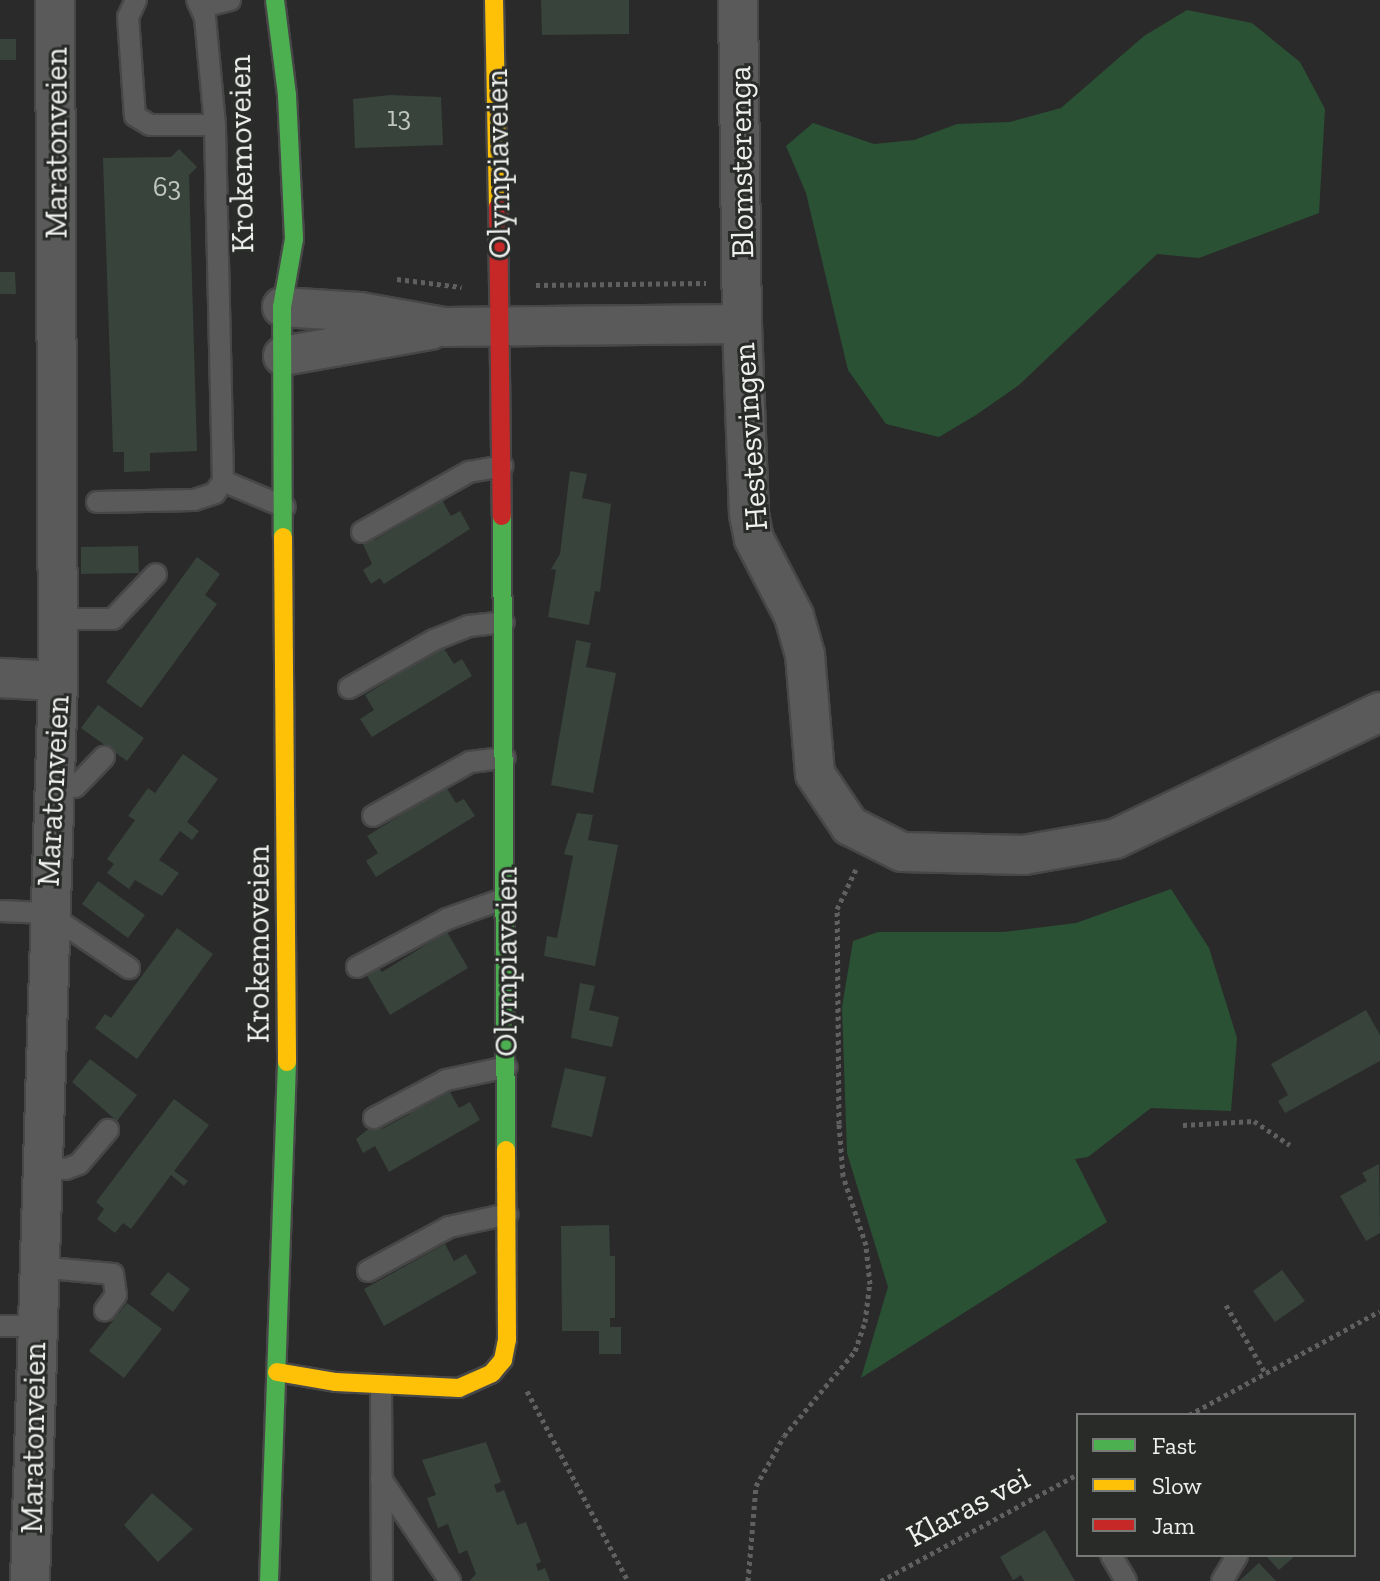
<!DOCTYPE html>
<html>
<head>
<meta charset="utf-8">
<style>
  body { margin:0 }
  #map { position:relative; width:1380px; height:1581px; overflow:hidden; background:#2a2a2a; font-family:"Zilla Slab",serif }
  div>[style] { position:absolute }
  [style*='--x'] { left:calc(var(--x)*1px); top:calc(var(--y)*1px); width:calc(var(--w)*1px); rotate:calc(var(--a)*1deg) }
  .green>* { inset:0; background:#2b5134 }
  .building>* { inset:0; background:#38433c }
  .path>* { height:5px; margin-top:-2.5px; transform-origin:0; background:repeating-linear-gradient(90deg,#606060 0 4px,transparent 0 8px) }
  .roads { filter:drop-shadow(2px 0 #474747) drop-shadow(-2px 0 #474747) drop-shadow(0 2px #474747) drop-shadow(0 -2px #474747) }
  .lane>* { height:20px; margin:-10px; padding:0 10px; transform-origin:10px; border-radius:10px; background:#5a5a5a }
  .street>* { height:38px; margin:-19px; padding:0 19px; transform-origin:19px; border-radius:19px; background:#5a5a5a }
  .fast>* { height:18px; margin:-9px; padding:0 9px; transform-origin:9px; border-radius:9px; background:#4caf50 }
  .slow>* { height:18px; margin:-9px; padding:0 9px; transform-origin:9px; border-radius:9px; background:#ffc107 }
  .jam>* { height:18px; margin:-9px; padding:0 9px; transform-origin:9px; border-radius:9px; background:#c62828 }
  span { translate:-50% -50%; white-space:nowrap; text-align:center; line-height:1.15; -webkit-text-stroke:6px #292b29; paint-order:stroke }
  .number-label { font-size:28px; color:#c0c5c2 }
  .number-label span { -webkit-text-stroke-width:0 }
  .street-label { font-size:32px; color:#eef0ee }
  .legend { position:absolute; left:1076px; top:1413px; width:280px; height:144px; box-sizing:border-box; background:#292b29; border:2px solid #787a78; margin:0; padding:10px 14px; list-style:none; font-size:24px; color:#eef0ee }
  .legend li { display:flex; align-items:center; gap:16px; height:40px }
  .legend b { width:40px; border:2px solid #787a78 }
</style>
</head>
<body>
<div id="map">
  <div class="green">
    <i style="clip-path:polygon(1187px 10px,1252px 23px,1300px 62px,1325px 109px,1319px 213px,1199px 258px,1157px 254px,1019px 385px,976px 415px,939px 437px,886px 424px,848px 370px,806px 193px,786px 146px,813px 123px,874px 144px,914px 140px,957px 124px,1010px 122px,1061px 108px,1144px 36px)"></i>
    <i style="clip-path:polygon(1171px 889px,1209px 948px,1237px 1038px,1231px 1111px,1151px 1108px,1088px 1157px,1075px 1159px,1107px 1222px,861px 1378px,888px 1287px,847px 1153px,842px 1007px,853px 941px,878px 932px,1003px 932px,1076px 923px)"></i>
  </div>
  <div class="building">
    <i style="clip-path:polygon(541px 0,629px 0,629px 34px,542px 35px)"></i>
    <i style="clip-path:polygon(0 39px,16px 39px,16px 60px,0 60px)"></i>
    <i style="clip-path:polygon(390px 95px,441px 97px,443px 145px,355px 148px,353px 99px)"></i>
    <i style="clip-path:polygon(179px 149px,197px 167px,189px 175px,197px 451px,150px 453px,150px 471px,124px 472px,124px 452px,113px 452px,103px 158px,171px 157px)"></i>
    <i style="clip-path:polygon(0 272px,15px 272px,16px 294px,0 294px)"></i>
    <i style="clip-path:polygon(570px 471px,587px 474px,582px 498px,611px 504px,600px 592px,595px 591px,589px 625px,548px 617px,556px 570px,551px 569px,560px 554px)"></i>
    <i style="clip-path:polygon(442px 500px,451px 516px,460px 511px,470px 529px,384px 584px,380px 578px,371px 584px,363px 570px,372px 564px,362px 542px,372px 536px,375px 540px)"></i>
    <i style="clip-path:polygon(138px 546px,139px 573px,81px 574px,81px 547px)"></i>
    <i style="clip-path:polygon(197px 557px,220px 574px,205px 595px,217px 604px,141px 708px,106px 682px)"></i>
    <i style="clip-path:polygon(576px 640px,591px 643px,586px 667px,616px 673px,593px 793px,551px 785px)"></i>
    <i style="clip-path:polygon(443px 647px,454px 664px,462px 659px,472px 676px,372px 737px,360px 719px,374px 710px,365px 695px)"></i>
    <i style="clip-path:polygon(98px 705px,144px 738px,127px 761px,81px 728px)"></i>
    <i style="clip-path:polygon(183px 754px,218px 779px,187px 822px,199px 831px,192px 840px,180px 831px,159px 860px,179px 873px,162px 896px,135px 880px,129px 889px,107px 873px,114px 864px,107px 859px,135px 820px,128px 816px,148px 788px,155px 793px)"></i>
    <i style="clip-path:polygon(446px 787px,456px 803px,464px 799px,475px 816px,376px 877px,366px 861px,378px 853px,367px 836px)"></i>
    <i style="clip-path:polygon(577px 813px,593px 815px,588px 840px,618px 845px,595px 966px,544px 956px,547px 936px,557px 938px,573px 856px,564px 854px)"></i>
    <i style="clip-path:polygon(98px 881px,145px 915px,128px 938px,82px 904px)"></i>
    <i style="clip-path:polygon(177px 928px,213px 954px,137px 1059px,95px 1028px,105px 1014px,111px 1018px)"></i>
    <i style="clip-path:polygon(447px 932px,468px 968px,390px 1015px,366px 974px,378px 967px,382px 972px)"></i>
    <i style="clip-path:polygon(580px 983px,595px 986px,589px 1010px,619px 1017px,612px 1047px,571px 1038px)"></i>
    <i style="clip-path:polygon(1366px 1010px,1380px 1035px,1380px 1061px,1285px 1113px,1278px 1101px,1288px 1095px,1271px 1064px)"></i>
    <i style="clip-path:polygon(90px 1059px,137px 1095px,117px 1121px,72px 1082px)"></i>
    <i style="clip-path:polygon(565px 1068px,606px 1077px,592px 1137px,551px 1127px)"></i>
    <i style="clip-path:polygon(450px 1092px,459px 1108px,470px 1102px,480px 1120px,389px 1172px,375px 1146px,363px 1153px,356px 1139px,367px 1130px,379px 1123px,382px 1129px,410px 1114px,407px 1108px,420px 1101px,422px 1107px)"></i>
    <i style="clip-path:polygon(174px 1099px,209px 1125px,174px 1171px,188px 1181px,184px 1186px,171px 1175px,131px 1229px,123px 1223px,115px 1233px,97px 1219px,104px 1209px,96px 1202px)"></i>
    <i style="clip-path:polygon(1379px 1164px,1380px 1233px,1366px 1241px,1340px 1196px,1367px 1181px,1362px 1173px)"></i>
    <i style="clip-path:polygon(609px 1225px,610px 1256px,615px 1256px,615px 1318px,610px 1318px,610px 1327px,621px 1327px,621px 1354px,599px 1354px,599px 1331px,562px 1331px,561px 1226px)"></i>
    <i style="clip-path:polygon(445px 1244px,454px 1261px,466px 1254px,477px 1273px,384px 1326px,364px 1289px)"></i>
    <i style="clip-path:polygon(1282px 1270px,1305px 1301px,1275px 1322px,1253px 1291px)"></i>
    <i style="clip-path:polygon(168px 1272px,190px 1289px,173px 1312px,150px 1294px)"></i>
    <i style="clip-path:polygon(127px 1303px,162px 1329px,124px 1378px,89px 1351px)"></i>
    <i style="clip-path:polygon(486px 1442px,501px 1482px,494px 1485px,497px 1493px,504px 1490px,517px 1525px,526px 1522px,541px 1562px,536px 1564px,538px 1571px,545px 1568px,550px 1581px,469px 1581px,476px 1574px,467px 1550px,459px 1554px,448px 1524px,438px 1528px,427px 1498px,436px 1495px,422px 1460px)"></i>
    <i style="clip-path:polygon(152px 1493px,193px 1529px,158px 1562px,124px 1525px)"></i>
    <i style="clip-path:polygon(1045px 1530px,1075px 1581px,1024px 1581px,1021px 1575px,1013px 1580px,1000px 1557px)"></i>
    <i style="clip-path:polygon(1265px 1555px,1296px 1555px,1279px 1570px)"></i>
    <i style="clip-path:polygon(1259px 1563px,1276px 1581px,1239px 1581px)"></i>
  </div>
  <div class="path">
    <i style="--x:397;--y:279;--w:65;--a:7"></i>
    <i style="--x:536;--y:285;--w:170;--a:-0.7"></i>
    <i style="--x:1183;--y:1125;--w:71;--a:-3.2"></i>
    <i style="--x:1254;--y:1121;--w:43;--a:33.7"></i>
    <i style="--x:1226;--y:1305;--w:80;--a:59.9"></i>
    <i style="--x:527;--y:1391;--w:215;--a:62"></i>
    <i style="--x:1189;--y:1415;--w:217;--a:-28.6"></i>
    <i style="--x:748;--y:1581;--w:95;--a:-85.2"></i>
    <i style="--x:756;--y:1486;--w:57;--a:-60.8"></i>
    <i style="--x:784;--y:1436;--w:111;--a:-50.1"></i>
    <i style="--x:855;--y:1351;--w:31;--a:-71"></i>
    <i style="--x:865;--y:1322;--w:38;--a:-83"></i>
    <i style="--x:870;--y:1284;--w:39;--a:-96"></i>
    <i style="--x:866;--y:1245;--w:73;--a:-108.4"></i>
    <i style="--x:843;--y:1176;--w:52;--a:-94.4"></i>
    <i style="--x:839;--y:1124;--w:215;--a:-90.5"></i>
    <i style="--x:837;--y:909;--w:47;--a:-64.5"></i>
    <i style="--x:881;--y:1581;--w:224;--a:-28.5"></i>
  </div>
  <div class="roads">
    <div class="lane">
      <i style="--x:136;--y:0;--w:19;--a:115"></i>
      <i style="--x:128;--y:17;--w:99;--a:86"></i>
      <i style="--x:135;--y:116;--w:17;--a:31"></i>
      <i style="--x:150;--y:125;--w:65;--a:0"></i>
      <i style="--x:202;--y:7;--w:29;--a:-14"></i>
      <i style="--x:223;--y:481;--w:67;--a:22.8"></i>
      <i style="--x:97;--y:502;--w:97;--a:-1.2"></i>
      <i style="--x:194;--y:500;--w:22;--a:-18"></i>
      <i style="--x:215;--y:493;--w:14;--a:-56"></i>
      <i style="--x:223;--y:481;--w:356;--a:-91.3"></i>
      <i style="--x:215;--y:125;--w:108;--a:-95.3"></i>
      <i style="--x:205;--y:17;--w:19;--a:-115"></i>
      <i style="--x:362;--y:532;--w:123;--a:-29.3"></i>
      <i style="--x:469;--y:472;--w:34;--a:-10"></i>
      <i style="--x:59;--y:619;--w:54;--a:0"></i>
      <i style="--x:113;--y:619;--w:62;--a:-46.3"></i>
      <i style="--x:349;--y:688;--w:98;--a:-29.5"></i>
      <i style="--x:434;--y:640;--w:37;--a:-22"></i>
      <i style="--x:468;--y:626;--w:36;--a:-6"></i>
      <i style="--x:53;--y:788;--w:22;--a:-3"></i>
      <i style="--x:75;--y:787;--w:42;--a:-46"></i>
      <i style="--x:373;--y:816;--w:111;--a:-29.1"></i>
      <i style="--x:470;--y:762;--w:35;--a:-7"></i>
      <i style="--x:0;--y:911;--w:47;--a:2.4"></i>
      <i style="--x:47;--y:913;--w:99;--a:33.9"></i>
      <i style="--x:357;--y:967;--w:102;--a:-28.1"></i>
      <i style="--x:447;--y:919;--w:63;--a:-19.6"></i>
      <i style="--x:374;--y:1118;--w:81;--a:-27.8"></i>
      <i style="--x:446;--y:1080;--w:62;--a:-12"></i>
      <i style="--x:40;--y:1167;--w:26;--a:4"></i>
      <i style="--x:66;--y:1169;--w:14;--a:-21"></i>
      <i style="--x:79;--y:1164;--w:45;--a:-49.5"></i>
      <i style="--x:38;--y:1267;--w:75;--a:5.3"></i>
      <i style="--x:113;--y:1274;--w:21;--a:82"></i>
      <i style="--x:116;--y:1295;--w:19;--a:126"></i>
      <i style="--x:368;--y:1271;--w:92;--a:-28.5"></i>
      <i style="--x:449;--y:1227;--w:60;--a:-12.4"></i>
      <i style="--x:0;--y:1326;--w:36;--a:0"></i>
      <i style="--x:381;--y:1385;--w:196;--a:89.7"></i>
      <i style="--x:381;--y:1479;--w:123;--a:55.9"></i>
      <i style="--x:1111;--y:1555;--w:30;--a:60"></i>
      <i style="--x:1222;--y:1581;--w:29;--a:-59"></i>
    </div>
    <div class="street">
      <i style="--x:738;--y:0;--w:324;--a:89.3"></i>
      <i style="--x:282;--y:307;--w:78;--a:3.7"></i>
      <i style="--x:360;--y:312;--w:85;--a:10.1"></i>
      <i style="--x:444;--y:327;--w:298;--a:-0.6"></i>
      <i style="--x:742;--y:324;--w:190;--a:87.9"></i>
      <i style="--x:749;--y:514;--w:25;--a:79"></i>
      <i style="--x:754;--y:539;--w:87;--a:62.5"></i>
      <i style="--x:794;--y:616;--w:41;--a:74.2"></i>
      <i style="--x:805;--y:655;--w:119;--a:85.2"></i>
      <i style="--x:815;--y:774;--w:63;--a:56.1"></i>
      <i style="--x:850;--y:826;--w:58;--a:26.6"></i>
      <i style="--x:902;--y:852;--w:122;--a:1.4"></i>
      <i style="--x:1024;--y:855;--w:92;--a:-10"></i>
      <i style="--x:1115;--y:839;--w:294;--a:-25.6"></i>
      <i style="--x:283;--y:356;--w:149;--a:-10"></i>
      <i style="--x:0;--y:678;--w:58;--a:3"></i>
      <i style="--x:30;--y:1581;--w:900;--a:-88.22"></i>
      <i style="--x:58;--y:681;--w:681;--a:-90.25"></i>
    </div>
    <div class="fast">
      <i style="--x:275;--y:0;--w:96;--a:82.8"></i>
      <i style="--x:287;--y:95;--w:144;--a:87.2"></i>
      <i style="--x:294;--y:239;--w:69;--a:100"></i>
      <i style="--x:282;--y:307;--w:230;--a:89.8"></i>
      <i style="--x:502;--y:516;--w:634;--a:89.64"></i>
      <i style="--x:269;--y:1581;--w:519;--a:-88.01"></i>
    </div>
    <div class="slow">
      <i style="--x:494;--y:0;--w:207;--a:88.9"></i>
      <i style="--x:283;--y:537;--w:525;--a:89.56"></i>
      <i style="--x:277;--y:1372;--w:60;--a:9.6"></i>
      <i style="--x:336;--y:1382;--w:123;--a:2.8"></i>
      <i style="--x:459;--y:1388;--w:36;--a:-24"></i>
      <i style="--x:492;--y:1373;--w:17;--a:-50"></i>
      <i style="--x:503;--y:1360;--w:20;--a:-79"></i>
      <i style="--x:507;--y:1340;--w:190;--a:-90.3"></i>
    </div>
    <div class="jam">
      <i style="--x:498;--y:207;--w:309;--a:89.3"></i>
    </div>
  </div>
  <div class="number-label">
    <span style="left:399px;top:117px">13</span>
    <span style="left:167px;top:187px">63</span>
  </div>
  <div class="street-label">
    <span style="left:56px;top:143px;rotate:-90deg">Maratonveien</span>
    <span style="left:241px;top:154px;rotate:-91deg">Krokemoveien</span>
    <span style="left:741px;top:162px;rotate:-91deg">Blomsterenga</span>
    <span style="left:498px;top:164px;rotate:-91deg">Olympiaveien</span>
    <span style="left:750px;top:437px;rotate:-94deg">Hestesvingen</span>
    <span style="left:53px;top:791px;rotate:-87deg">Maratonveien</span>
    <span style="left:258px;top:944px;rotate:-90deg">Krokemoveien</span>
    <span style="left:506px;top:962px;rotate:-90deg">Olympiaveien</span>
    <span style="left:33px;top:1438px;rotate:-89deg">Maratonveien</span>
    <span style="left:968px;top:1507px;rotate:-28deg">Klaras vei</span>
  </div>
  <ul class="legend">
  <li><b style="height:10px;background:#4caf50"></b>Fast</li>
  <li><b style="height:10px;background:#ffc107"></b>Slow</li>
  <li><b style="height:10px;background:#c62828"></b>Jam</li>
  </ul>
</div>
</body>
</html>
